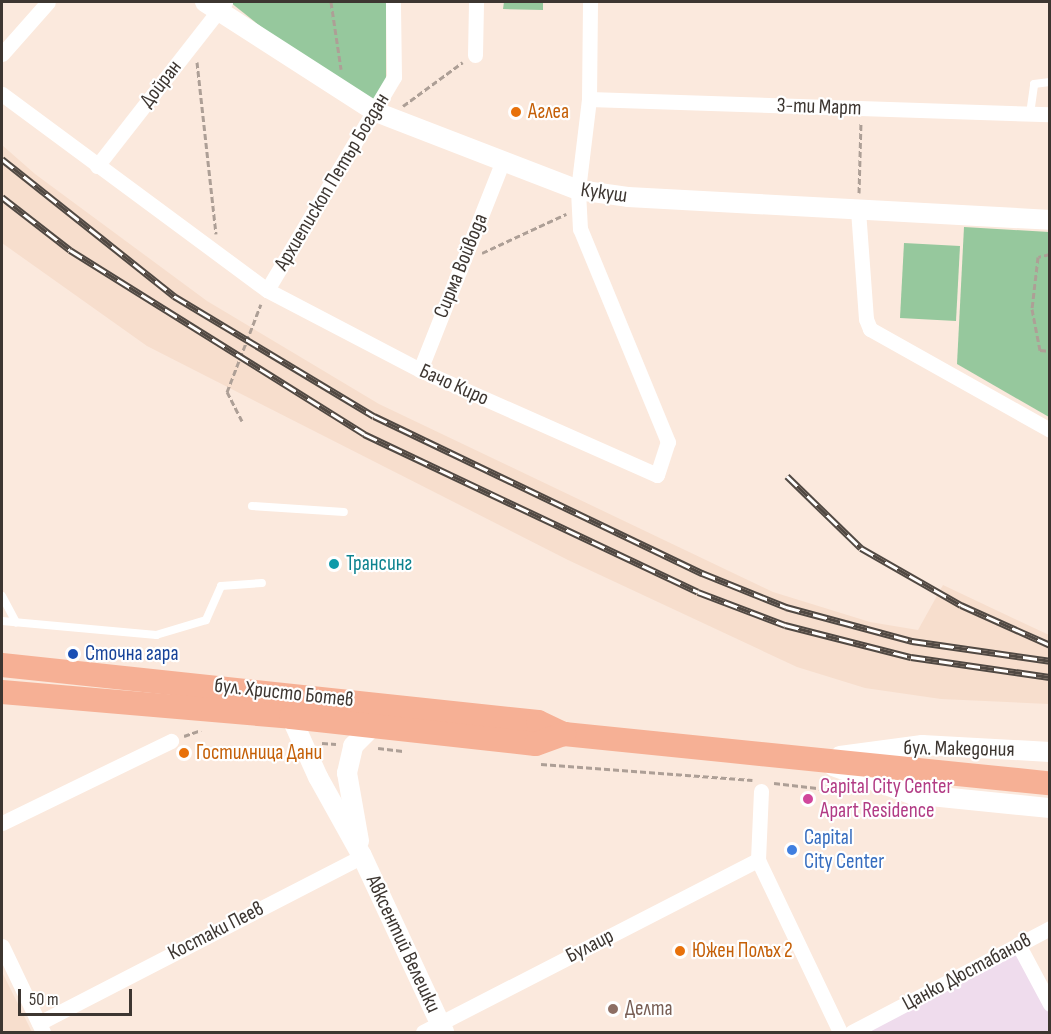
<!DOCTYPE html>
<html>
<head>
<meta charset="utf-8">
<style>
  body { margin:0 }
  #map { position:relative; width:1051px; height:1034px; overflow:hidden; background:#fbe9dd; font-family:"Sofia Sans Condensed",sans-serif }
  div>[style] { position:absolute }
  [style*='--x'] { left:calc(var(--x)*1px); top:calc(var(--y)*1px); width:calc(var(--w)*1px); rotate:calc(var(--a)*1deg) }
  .industrial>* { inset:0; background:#efdced }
  .built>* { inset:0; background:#f7decd }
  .green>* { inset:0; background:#96c89d }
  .path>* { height:3px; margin-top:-1.5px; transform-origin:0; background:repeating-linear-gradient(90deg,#ad9f96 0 6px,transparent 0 9px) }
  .service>* { height:8px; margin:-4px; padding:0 4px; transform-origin:4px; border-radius:4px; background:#fff }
  .minor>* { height:15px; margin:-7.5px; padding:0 7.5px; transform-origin:7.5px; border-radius:7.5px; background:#fff }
  .tertiary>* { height:20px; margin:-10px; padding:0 10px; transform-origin:10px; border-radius:10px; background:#fff }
  .primary>* { height:24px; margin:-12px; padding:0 12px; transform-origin:12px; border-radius:12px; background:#f6b095 }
  .rail>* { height:7px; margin-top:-3.5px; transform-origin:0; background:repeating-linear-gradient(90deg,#fff 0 14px,#514943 0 28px); box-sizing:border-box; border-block:2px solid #514943 }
  .dots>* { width:16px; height:16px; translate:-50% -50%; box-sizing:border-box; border:3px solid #fff; border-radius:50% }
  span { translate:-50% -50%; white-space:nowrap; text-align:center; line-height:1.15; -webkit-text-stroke:4.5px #fff; paint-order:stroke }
  .street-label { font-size:21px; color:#3d3631 }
  .food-label { font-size:21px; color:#c56008 }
  .left { translate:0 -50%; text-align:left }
  .culture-label { font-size:21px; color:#0d838f }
  .transit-label { font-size:21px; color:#164399 }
  .hotel-label { font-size:21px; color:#b23c85 }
  .shop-label { font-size:21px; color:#366cbe }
  .education-label { font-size:21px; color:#785e54 }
  .frame { position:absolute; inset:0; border:3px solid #3d3631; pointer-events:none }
  .scale { position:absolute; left:18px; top:989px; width:114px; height:27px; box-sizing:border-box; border:3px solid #3d3631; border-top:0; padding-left:8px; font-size:18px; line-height:21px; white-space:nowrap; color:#3d3631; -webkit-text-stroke:4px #fff; paint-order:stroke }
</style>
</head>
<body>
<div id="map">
  <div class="industrial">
    <i style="clip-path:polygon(1018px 944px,1049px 1004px,1049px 1032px,852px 1032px)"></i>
  </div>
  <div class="built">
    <i style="clip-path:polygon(2px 145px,35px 174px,207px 301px,379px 404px,773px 592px,870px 622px,918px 630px,943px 585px,1049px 635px,1049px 704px,941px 699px,865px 688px,797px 667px,568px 560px,147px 346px,2px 243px)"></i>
    <i style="clip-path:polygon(2px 972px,32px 1032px,2px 1032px)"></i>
  </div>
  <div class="green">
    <i style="clip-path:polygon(230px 2px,386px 2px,386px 93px,374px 104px,345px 94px)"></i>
    <i style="clip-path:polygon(504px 2px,543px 2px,543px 10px,503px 9px)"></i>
    <i style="clip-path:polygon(964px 227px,1049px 232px,1049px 417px,957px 364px)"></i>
    <i style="clip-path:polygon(904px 243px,960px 246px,956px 321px,900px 318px)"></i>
  </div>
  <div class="path">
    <i style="--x:331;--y:2;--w:68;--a:81.5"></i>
    <i style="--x:197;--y:62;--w:173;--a:83.7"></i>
    <i style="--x:403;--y:106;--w:74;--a:-36.3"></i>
    <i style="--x:859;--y:193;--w:71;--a:-88.4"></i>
    <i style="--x:482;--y:253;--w:93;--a:-24.9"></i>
    <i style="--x:1050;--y:254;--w:12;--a:166"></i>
    <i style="--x:1038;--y:257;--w:52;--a:96.6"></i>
    <i style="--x:1032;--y:309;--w:42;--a:79"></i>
    <i style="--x:1040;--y:350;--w:10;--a:6"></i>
    <i style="--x:242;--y:421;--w:33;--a:-117"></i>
    <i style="--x:227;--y:392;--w:94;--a:-68.9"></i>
    <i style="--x:184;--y:736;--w:18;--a:-19"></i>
    <i style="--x:322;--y:743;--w:14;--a:4"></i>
    <i style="--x:378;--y:748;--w:25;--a:7"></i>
    <i style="--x:541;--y:764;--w:212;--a:4.3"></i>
    <i style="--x:774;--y:783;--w:78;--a:6.7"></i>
  </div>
  <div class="service">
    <i style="--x:1030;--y:114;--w:30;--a:-82"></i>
    <i style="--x:1034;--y:84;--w:16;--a:-7"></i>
    <i style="--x:252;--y:506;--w:92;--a:3.7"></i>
    <i style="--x:2;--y:596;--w:30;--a:62"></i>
    <i style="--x:2;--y:621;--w:155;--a:5.2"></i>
    <i style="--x:156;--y:635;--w:52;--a:-16.7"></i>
    <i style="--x:206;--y:620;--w:37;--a:-66"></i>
    <i style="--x:221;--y:586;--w:41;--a:-4.2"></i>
  </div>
  <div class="minor">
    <i style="--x:2;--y:54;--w:69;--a:-48.5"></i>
    <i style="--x:475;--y:55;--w:53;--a:-88.9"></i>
    <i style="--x:2;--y:94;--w:330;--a:36.5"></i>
    <i style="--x:267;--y:290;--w:173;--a:27.6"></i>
    <i style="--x:420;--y:370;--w:259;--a:23.9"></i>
    <i style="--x:657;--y:475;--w:35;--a:-72"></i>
    <i style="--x:668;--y:442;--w:230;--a:-112.4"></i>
    <i style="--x:580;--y:229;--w:39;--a:-93"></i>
    <i style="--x:578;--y:190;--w:92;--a:-83.1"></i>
    <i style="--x:589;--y:99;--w:97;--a:-89.4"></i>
    <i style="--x:589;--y:99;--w:461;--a:1.9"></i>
    <i style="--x:97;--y:166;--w:208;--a:-52"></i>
    <i style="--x:858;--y:210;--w:109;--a:85.8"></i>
    <i style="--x:866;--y:319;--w:11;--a:68"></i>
    <i style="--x:870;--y:329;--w:206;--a:29.3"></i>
    <i style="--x:267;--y:290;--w:248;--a:-59.2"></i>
    <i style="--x:394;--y:77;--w:75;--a:-90.8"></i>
    <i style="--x:420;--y:370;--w:223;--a:-68.4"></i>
    <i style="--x:761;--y:791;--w:69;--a:92.5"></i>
    <i style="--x:758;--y:860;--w:191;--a:64.5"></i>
    <i style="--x:2;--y:823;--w:188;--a:-25.9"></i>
    <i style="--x:1018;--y:944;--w:68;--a:61.9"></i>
    <i style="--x:2;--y:946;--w:95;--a:64.5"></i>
    <i style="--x:39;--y:1023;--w:364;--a:-27.3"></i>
    <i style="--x:423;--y:1032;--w:377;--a:-27.2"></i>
    <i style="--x:852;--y:1032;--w:224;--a:-27.7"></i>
  </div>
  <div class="tertiary">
    <i style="--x:205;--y:2;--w:203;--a:32.8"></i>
    <i style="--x:376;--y:112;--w:217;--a:21.1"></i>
    <i style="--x:578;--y:190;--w:50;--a:8"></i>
    <i style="--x:628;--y:197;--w:423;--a:3.1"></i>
    <i style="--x:291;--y:717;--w:66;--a:65.8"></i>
    <i style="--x:318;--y:777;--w:90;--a:60.9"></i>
    <i style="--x:362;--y:856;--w:194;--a:65"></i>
    <i style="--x:840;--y:756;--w:83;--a:-7.6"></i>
    <i style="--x:922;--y:745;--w:128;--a:3.1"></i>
    <i style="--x:833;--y:766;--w:83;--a:19.7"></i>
    <i style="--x:911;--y:794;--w:140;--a:5.8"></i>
    <i style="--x:359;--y:841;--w:69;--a:-100"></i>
    <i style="--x:347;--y:773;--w:28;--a:-77"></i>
    <i style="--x:353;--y:746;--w:30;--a:-45"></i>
  </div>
  <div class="primary">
    <i style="--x:2;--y:665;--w:539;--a:6.07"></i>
    <i style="--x:538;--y:722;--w:29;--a:25"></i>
    <i style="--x:564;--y:734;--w:488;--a:5.8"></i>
    <i style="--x:2;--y:692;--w:290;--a:4.9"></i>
    <i style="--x:291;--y:717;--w:246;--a:6.3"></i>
    <i style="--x:536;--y:744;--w:30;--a:-20"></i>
  </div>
  <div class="rail">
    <i style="--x:2;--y:159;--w:220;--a:38.5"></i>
    <i style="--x:174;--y:296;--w:233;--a:31"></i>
    <i style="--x:374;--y:416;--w:364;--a:25.6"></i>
    <i style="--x:702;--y:573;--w:91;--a:22"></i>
    <i style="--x:786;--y:607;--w:131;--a:15.1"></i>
    <i style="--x:912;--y:641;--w:139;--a:8.2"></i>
    <i style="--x:2;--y:197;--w:86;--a:37.9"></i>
    <i style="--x:70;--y:250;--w:347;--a:32"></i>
    <i style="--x:364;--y:434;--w:369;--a:25.3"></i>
    <i style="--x:698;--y:592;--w:93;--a:20.8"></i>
    <i style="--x:785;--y:625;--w:130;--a:14.3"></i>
    <i style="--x:911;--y:657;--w:140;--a:8.2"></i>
    <i style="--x:787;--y:476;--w:103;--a:44.2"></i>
    <i style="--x:861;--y:548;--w:115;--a:29.7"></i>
    <i style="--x:961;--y:605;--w:98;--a:24.2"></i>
  </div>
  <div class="dots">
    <i style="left:516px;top:112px;background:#e8710a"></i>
    <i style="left:334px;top:564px;background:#0f9aa8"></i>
    <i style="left:73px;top:654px;background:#1a4fb4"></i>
    <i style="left:184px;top:753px;background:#e8710a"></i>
    <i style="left:808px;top:799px;background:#d1479c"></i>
    <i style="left:792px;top:850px;background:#3f7fe0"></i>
    <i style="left:680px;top:951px;background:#e8710a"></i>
    <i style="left:613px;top:1009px;background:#8d6e63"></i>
  </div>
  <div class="street-label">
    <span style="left:161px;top:84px;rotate:-52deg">Дойран</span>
    <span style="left:819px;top:107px;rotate:2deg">3-ти Март</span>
    <span style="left:332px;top:182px;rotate:-59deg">Архиепископ Петър Богдан</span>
    <span style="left:604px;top:193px;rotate:8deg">Кукуш</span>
    <span style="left:461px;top:266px;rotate:-68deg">Сирма Войвода</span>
    <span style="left:454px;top:385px;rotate:24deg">Бачо Киро</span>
    <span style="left:284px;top:693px;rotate:6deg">бул. Христо Ботев</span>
    <span style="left:959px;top:749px;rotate:1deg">бул. Македония</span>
    <span style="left:216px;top:931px;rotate:-27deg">Костаки Пеев</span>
    <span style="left:403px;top:944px;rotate:65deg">Авксентий Велешки</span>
    <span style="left:590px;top:946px;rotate:-27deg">Булаир</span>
    <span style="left:967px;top:972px;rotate:-28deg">Цанко Дюстабанов</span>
  </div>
  <div class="food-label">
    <span class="left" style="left:528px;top:112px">Аглеа</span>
    <span class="left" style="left:196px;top:753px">Гостилница Дани</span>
    <span class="left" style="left:692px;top:951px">Южен Полъх 2</span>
  </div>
  <div class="culture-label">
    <span class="left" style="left:346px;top:564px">Трансинг</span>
  </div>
  <div class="transit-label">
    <span class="left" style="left:85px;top:654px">Сточна гара</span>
  </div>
  <div class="hotel-label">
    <span class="left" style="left:820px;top:799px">Capital City Center<br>Apart Residence</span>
  </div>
  <div class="shop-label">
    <span class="left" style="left:804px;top:850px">Capital<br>City Center</span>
  </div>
  <div class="education-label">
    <span class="left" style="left:625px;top:1009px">Делта</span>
  </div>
  <div class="frame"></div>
  <div class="scale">50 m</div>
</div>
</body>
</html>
